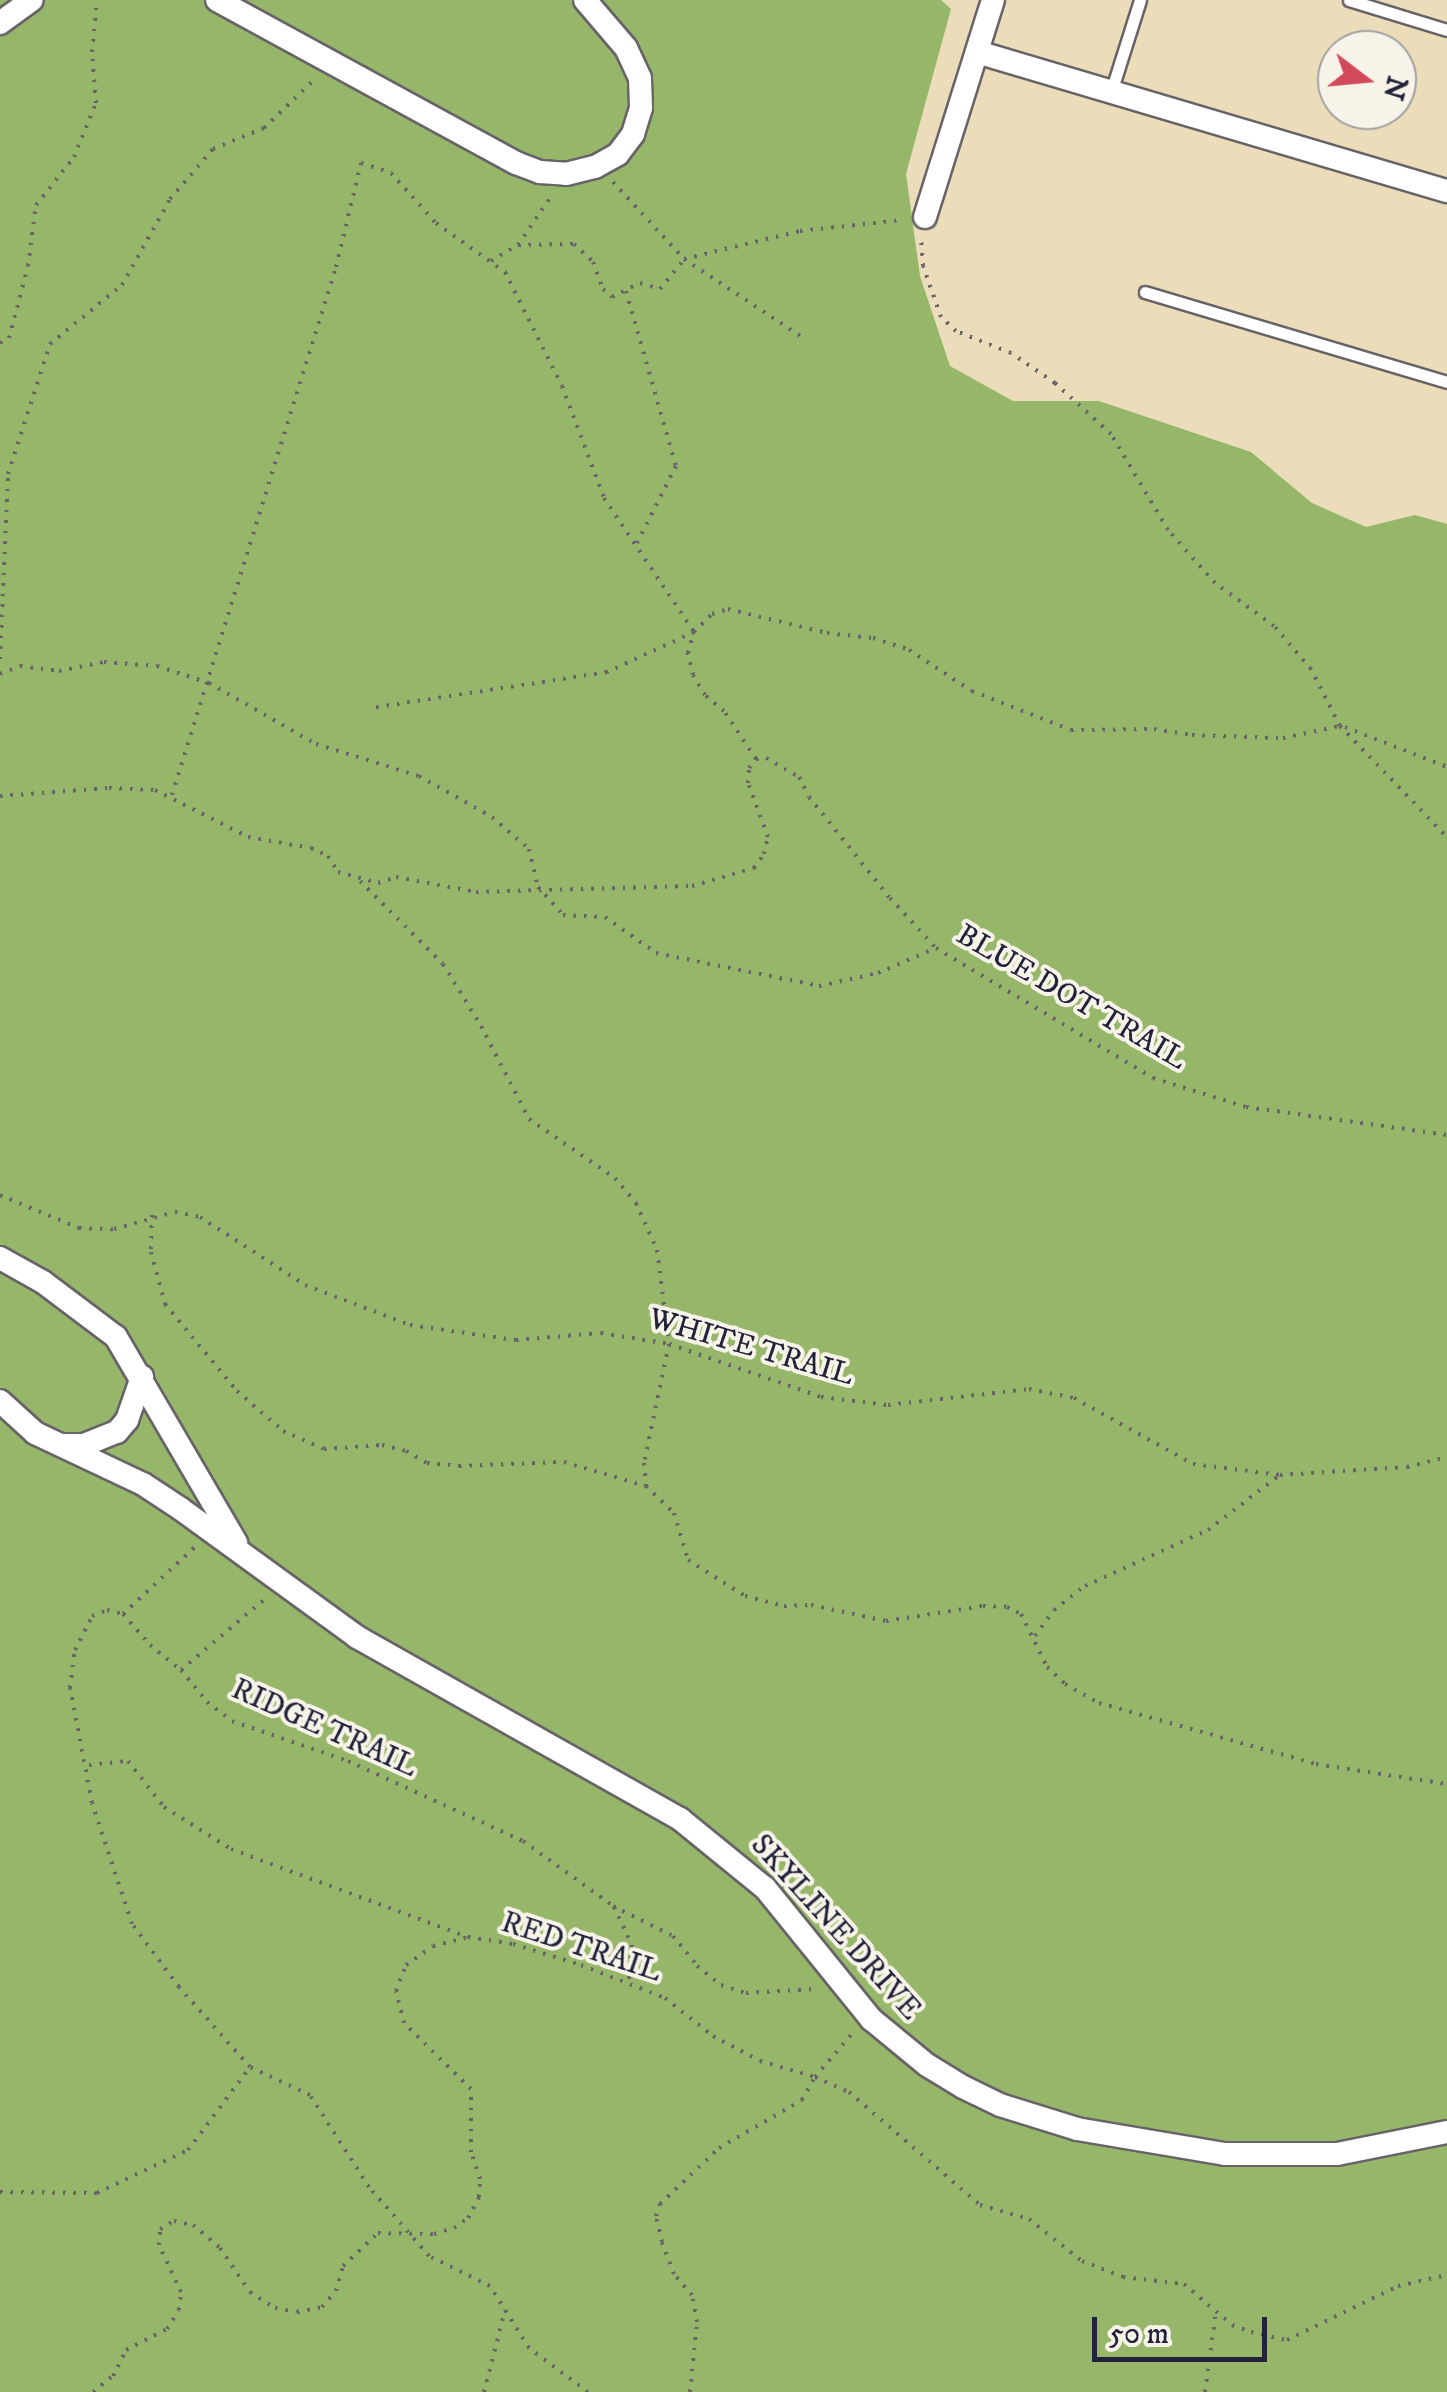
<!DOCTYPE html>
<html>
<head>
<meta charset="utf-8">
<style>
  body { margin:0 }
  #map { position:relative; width:1447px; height:2392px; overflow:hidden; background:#ebddba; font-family:"IM FELL DW Pica",serif }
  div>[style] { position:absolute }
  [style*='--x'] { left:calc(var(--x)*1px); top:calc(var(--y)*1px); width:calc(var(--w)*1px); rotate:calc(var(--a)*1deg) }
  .forest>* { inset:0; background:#96b66a }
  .path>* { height:4px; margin-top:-2px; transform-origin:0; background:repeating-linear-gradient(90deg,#686367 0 2.5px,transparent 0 10.5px) }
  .roads { filter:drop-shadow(2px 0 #686367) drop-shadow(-2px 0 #686367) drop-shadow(0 2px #686367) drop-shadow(0 -2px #686367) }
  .service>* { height:11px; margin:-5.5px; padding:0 5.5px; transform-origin:5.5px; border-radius:5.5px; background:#fff }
  .minor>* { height:22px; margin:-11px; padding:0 11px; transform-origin:11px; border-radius:11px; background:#fff }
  span { translate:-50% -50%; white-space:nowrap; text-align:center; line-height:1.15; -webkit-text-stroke:8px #f7f3e8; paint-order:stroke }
  .street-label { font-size:30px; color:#22223b }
  .north { position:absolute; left:1317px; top:30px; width:100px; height:100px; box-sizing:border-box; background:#f7f3e8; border:2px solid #a29fa3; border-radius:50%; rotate:106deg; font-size:28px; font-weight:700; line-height:40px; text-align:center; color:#22223b }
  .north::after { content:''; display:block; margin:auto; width:35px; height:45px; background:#d1495b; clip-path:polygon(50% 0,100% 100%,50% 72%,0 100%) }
  .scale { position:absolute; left:1092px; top:2317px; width:175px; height:45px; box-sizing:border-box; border:5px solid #22223b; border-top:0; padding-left:12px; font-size:30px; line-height:35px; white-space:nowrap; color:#22223b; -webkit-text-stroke:8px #f7f3e8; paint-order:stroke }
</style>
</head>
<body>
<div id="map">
  <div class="forest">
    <i style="clip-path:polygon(0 0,941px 0,951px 9px,906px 174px,920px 276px,950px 366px,1013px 401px,1099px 401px,1251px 452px,1312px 503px,1366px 527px,1415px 515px,1447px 524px,1447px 2392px,0 2392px)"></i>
  </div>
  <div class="path">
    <i style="--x:613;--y:182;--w:105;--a:47.3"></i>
    <i style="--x:684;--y:259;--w:119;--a:-13.6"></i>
    <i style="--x:800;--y:231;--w:103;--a:-6.2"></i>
    <i style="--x:518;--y:245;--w:60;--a:-55.8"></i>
    <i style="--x:491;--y:261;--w:31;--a:-31"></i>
    <i style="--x:518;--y:245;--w:56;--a:-1"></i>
    <i style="--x:574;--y:244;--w:26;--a:43"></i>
    <i style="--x:593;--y:262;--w:29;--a:70"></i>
    <i style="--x:603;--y:289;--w:12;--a:42"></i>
    <i style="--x:612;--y:297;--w:31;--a:-27"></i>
    <i style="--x:640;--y:283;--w:21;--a:17"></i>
    <i style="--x:660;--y:289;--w:38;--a:-51"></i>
    <i style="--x:684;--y:259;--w:145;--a:33.5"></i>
    <i style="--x:626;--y:291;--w:182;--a:74.1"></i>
    <i style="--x:676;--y:466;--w:89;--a:116.9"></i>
    <i style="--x:0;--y:343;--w:10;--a:-29"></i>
    <i style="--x:9;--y:338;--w:74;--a:-75.2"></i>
    <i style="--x:28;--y:266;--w:62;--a:-82.5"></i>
    <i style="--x:36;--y:205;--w:61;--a:-51.6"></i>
    <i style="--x:74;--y:157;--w:58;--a:-67.8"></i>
    <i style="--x:96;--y:103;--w:51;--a:-94.5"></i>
    <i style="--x:92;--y:52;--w:52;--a:-84.5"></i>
    <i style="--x:0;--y:659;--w:185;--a:-87.5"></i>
    <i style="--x:8;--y:474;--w:137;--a:-72.1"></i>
    <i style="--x:50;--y:344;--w:93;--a:-39.3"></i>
    <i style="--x:122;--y:285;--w:98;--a:-60.8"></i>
    <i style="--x:170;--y:199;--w:66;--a:-49.3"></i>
    <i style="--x:213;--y:149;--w:55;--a:-22.4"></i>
    <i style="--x:264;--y:128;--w:71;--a:-43.9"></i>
    <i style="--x:0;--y:674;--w:22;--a:-22"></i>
    <i style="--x:20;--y:666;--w:39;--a:7"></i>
    <i style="--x:59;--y:671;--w:46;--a:-11.3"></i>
    <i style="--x:104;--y:662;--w:53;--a:4.3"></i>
    <i style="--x:157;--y:666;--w:55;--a:18.1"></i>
    <i style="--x:209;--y:683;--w:123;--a:29.7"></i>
    <i style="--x:316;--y:744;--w:108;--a:17.3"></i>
    <i style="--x:419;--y:776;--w:84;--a:29.3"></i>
    <i style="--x:492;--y:817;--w:49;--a:40.9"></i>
    <i style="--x:529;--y:849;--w:39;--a:77"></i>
    <i style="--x:538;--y:887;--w:38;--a:48"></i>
    <i style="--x:563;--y:915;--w:42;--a:2.7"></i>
    <i style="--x:605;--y:917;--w:62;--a:35.2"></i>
    <i style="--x:656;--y:953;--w:166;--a:11.4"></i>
    <i style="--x:819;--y:986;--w:60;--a:-12.4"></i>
    <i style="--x:878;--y:973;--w:63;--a:-23.3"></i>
    <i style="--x:1340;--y:726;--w:154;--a:46.1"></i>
    <i style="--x:1345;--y:727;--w:110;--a:21.4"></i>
    <i style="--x:756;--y:759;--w:58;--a:-123.7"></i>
    <i style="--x:724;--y:711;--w:25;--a:-140"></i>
    <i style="--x:705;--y:695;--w:23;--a:-121"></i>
    <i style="--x:693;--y:675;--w:23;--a:-103"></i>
    <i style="--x:688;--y:653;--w:22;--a:-74"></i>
    <i style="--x:694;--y:632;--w:25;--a:-45"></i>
    <i style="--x:712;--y:614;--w:17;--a:-17"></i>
    <i style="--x:728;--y:609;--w:102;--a:13.6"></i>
    <i style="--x:827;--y:633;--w:46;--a:6.2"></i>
    <i style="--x:873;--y:638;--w:38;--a:18"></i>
    <i style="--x:909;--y:650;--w:75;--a:33.1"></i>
    <i style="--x:972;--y:691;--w:106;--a:21.5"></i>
    <i style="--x:1071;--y:730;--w:83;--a:-0.7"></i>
    <i style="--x:1154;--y:729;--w:38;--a:9"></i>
    <i style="--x:1192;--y:735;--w:91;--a:1.9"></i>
    <i style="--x:1283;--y:738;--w:58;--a:-11.9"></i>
    <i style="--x:1340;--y:726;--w:64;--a:-117"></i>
    <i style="--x:1311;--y:669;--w:57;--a:-130.7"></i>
    <i style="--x:1274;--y:626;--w:73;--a:-143.9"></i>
    <i style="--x:1215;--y:583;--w:71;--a:-131.6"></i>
    <i style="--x:1168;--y:530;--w:112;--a:-120.7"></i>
    <i style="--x:1111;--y:434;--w:76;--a:-137.7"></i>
    <i style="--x:1055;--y:383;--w:53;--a:-145.7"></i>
    <i style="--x:1011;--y:353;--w:59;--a:-158.2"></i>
    <i style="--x:956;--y:331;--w:21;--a:-137"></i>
    <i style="--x:941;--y:317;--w:54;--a:-109.4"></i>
    <i style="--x:923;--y:266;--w:28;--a:-94"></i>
    <i style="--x:172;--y:795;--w:553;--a:-72.74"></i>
    <i style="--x:336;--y:267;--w:107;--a:-76.5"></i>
    <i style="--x:361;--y:163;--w:32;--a:18"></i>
    <i style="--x:391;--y:173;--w:67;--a:48"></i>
    <i style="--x:436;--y:223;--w:85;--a:35.4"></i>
    <i style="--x:505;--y:272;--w:127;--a:63.4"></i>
    <i style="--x:562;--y:386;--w:120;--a:69.4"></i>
    <i style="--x:604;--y:498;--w:161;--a:56.1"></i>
    <i style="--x:694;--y:632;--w:96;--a:155.3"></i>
    <i style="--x:607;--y:672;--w:237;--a:171.3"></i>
    <i style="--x:0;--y:796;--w:109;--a:-4.2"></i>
    <i style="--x:109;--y:788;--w:46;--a:2.5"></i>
    <i style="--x:155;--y:790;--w:104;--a:26.8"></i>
    <i style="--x:248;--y:837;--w:64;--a:9.9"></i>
    <i style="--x:311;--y:848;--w:19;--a:25"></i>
    <i style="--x:328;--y:856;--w:19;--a:58"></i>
    <i style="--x:338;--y:872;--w:41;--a:15.4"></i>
    <i style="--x:378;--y:883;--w:19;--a:-18"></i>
    <i style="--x:396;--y:877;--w:81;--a:10.6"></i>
    <i style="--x:476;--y:892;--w:216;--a:-1.6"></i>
    <i style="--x:692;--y:886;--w:65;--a:-16.2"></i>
    <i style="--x:754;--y:868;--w:17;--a:-54"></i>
    <i style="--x:764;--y:854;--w:17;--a:-77"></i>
    <i style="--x:768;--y:837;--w:58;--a:-110.3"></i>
    <i style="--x:748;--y:783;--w:15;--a:-86"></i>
    <i style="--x:749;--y:768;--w:11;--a:-52"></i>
    <i style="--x:756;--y:759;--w:10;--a:-6"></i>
    <i style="--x:766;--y:758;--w:38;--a:30"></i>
    <i style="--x:799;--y:777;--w:22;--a:63"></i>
    <i style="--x:809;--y:797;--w:129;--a:51.3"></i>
    <i style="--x:890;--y:898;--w:68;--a:47.4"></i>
    <i style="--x:936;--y:948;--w:253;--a:30.9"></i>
    <i style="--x:1153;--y:1078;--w:97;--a:17.3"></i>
    <i style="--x:1246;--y:1107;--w:203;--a:7.9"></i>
    <i style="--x:360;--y:881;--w:117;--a:45"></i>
    <i style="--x:443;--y:964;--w:73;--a:58.5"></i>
    <i style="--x:481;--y:1026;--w:105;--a:62.7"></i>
    <i style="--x:529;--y:1119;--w:104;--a:34.5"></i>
    <i style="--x:615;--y:1178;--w:33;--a:50"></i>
    <i style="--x:636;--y:1203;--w:51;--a:65.9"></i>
    <i style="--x:657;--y:1250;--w:95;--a:82.7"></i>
    <i style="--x:669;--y:1344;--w:122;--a:101.9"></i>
    <i style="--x:644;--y:1463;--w:23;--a:85"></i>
    <i style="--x:646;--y:1486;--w:39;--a:44"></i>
    <i style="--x:674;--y:1513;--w:49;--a:73.4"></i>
    <i style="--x:688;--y:1560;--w:67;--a:32.3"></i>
    <i style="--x:745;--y:1596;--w:40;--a:14.4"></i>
    <i style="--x:784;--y:1606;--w:27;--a:-2"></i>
    <i style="--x:811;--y:1605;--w:77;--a:12"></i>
    <i style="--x:886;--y:1621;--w:98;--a:-8.8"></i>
    <i style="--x:983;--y:1606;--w:24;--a:2"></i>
    <i style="--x:1007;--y:1607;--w:16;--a:27"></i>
    <i style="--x:1021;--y:1614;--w:59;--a:63.9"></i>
    <i style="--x:1047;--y:1667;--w:25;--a:43"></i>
    <i style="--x:1065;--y:1684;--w:39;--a:29"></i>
    <i style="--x:1099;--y:1703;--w:225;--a:15.7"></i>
    <i style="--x:1316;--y:1764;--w:133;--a:8.7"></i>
    <i style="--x:0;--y:1195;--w:86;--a:22.7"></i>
    <i style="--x:79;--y:1228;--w:35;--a:2"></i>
    <i style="--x:114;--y:1229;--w:63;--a:-15.6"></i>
    <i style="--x:175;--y:1212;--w:25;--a:11"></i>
    <i style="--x:200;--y:1217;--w:125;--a:32.9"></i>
    <i style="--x:305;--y:1285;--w:112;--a:20.9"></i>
    <i style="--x:410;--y:1325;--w:107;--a:8.1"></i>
    <i style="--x:516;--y:1340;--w:85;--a:-4.7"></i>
    <i style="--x:601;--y:1333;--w:69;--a:9.2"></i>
    <i style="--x:669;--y:1344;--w:161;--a:19.2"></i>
    <i style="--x:821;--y:1397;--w:67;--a:6.8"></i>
    <i style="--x:888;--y:1405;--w:142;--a:-6.5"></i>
    <i style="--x:1029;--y:1389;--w:46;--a:11.3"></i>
    <i style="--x:1074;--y:1398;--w:136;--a:29"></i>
    <i style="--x:1193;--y:1464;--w:88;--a:7.2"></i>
    <i style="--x:1280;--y:1475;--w:127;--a:-3.6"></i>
    <i style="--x:1407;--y:1467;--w:41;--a:-14"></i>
    <i style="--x:152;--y:1215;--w:37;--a:92"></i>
    <i style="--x:151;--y:1252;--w:54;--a:74.9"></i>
    <i style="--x:165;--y:1304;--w:113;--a:50.4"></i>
    <i style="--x:237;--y:1391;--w:61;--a:41"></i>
    <i style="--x:283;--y:1431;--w:45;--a:23.7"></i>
    <i style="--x:324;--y:1449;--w:58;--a:-3.9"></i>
    <i style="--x:382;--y:1445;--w:25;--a:14"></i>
    <i style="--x:406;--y:1451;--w:24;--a:30"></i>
    <i style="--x:427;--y:1463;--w:32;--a:5"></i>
    <i style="--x:459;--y:1466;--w:105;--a:-2.2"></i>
    <i style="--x:564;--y:1462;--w:85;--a:16.3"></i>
    <i style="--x:123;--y:1614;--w:100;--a:-43"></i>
    <i style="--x:1035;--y:1636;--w:32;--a:-54"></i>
    <i style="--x:1054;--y:1610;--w:39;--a:-38"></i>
    <i style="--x:1085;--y:1586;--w:135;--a:-24.5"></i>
    <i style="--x:1208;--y:1530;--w:88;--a:-37.6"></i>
    <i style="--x:181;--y:1670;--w:111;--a:-40.3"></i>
    <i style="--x:89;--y:1765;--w:39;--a:-6"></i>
    <i style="--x:128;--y:1761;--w:58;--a:52"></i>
    <i style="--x:164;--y:1807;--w:79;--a:32.1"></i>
    <i style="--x:231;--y:1849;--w:253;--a:20.4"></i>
    <i style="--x:614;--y:1907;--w:42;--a:64.7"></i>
    <i style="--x:632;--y:1945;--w:37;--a:95"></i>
    <i style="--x:0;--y:2192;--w:97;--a:0.6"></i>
    <i style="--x:97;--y:2193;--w:101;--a:-25.3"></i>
    <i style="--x:188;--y:2150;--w:104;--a:-53.2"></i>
    <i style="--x:93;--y:2392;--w:26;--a:-39"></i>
    <i style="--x:113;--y:2376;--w:29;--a:-63"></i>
    <i style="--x:126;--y:2350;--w:46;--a:-27.1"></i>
    <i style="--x:167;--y:2329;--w:22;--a:-58"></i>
    <i style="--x:179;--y:2310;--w:18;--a:-84"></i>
    <i style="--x:181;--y:2292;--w:52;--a:-115.1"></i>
    <i style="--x:159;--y:2245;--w:16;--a:-86"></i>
    <i style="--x:160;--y:2229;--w:16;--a:-30"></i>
    <i style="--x:174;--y:2221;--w:19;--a:12"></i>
    <i style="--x:193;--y:2225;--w:35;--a:40"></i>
    <i style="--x:220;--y:2248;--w:53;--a:55.7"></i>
    <i style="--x:250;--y:2292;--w:30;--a:33"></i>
    <i style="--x:275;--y:2308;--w:22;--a:10"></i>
    <i style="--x:297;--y:2312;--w:25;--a:-11"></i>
    <i style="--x:322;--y:2307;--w:21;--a:-49"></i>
    <i style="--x:336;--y:2291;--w:26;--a:-74"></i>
    <i style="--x:343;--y:2266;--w:48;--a:-43.3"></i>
    <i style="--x:378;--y:2233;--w:56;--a:1"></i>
    <i style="--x:434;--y:2234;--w:21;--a:-17"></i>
    <i style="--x:454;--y:2228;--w:17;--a:-36"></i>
    <i style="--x:468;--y:2218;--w:24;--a:-62"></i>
    <i style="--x:479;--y:2197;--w:18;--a:-87"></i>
    <i style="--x:480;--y:2179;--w:28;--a:-108"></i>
    <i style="--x:471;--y:2152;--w:63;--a:-90"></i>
    <i style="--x:471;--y:2089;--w:94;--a:-135.4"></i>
    <i style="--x:404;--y:2023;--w:33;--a:-104"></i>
    <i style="--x:396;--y:1991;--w:28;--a:-69"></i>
    <i style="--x:406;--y:1965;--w:33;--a:-35"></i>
    <i style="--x:433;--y:1946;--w:36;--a:-14"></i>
    <i style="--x:468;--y:1937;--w:46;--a:8.8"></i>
    <i style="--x:513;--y:1944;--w:71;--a:17.2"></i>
    <i style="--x:581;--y:1965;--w:90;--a:21.4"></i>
    <i style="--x:665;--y:1998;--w:61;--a:38.4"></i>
    <i style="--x:713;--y:2036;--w:53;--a:28"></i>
    <i style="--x:760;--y:2061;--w:57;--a:16.2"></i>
    <i style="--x:815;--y:2077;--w:57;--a:-49.3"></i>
    <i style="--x:484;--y:2392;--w:85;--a:-75.6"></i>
    <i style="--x:588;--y:2392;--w:74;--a:-143.3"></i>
    <i style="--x:529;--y:2348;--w:73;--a:-122.2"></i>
    <i style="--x:490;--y:2286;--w:68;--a:-153.8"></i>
    <i style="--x:429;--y:2256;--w:91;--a:-131"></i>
    <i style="--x:369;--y:2187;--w:109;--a:-122.7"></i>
    <i style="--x:310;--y:2095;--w:66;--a:-155"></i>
    <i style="--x:250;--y:2067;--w:107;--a:-131.6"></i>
    <i style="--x:179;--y:1987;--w:79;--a:-126.7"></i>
    <i style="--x:132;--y:1924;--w:127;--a:-108.3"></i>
    <i style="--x:92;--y:1803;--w:117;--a:-100.8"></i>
    <i style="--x:70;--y:1688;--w:38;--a:-83"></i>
    <i style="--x:75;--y:1650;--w:38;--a:-63"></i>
    <i style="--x:92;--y:1616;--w:16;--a:-22"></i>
    <i style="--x:107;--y:1610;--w:16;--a:14"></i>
    <i style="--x:123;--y:1614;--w:41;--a:48.9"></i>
    <i style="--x:150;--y:1645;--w:40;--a:39"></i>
    <i style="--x:181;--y:1670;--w:41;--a:50.9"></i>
    <i style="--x:207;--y:1702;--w:31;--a:37"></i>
    <i style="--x:232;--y:1721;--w:123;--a:19"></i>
    <i style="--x:348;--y:1761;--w:192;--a:24.6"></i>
    <i style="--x:523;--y:1841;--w:111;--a:35.8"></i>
    <i style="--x:613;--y:1906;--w:67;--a:26.6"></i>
    <i style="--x:673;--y:1936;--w:38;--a:51"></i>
    <i style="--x:697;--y:1966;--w:31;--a:38"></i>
    <i style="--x:721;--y:1985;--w:26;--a:18"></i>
    <i style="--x:746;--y:1993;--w:71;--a:-3.2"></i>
    <i style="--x:690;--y:2392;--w:70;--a:-84.3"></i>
    <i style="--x:697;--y:2322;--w:27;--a:-100"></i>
    <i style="--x:692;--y:2295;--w:28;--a:-131"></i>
    <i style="--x:674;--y:2274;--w:34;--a:-111"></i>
    <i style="--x:662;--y:2242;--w:27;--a:-103"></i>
    <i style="--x:656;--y:2216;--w:13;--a:-72"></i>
    <i style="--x:660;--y:2204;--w:81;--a:-43.5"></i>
    <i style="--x:719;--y:2148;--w:96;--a:-30"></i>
    <i style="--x:802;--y:2100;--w:26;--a:-61"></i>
    <i style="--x:815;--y:2077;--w:37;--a:24"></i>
    <i style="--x:849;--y:2092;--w:173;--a:40.8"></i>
    <i style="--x:980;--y:2205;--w:51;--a:15.9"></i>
    <i style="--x:1029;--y:2219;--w:68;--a:38.4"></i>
    <i style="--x:1082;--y:2261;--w:44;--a:21.3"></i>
    <i style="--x:1123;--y:2277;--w:61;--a:6.5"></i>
    <i style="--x:1184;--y:2284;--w:63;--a:40.5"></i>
    <i style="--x:1232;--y:2325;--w:20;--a:20"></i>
    <i style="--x:1251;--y:2332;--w:37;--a:13"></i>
    <i style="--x:1287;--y:2340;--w:123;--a:-25.9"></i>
    <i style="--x:1398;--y:2286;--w:50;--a:-12.7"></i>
    <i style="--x:1205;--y:2392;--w:82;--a:-82.3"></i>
  </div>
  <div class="roads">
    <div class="service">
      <i style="--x:1349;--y:0;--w:102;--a:17"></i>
      <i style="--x:1111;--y:92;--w:96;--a:-72.5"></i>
      <i style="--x:1145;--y:292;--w:315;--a:16.6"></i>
    </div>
    <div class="minor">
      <i style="--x:217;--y:0;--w:341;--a:28.6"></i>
      <i style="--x:516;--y:163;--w:26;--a:21"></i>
      <i style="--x:540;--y:172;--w:26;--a:4"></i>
      <i style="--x:566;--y:174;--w:30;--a:-14"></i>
      <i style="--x:595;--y:167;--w:26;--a:-29"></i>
      <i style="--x:618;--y:154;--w:25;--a:-53"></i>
      <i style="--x:633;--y:134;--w:27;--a:-73"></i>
      <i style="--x:641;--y:108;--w:30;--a:-92"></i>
      <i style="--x:640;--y:78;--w:33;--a:-115"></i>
      <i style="--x:626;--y:48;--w:63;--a:-130.5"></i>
      <i style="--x:0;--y:23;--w:39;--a:-36"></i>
      <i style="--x:977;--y:52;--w:490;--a:16.5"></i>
      <i style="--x:925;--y:217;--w:227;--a:-72.6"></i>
      <i style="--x:0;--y:1258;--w:49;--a:29.2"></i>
      <i style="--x:43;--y:1282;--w:91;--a:37"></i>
      <i style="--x:116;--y:1337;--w:238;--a:59.7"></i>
      <i style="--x:0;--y:1401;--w:47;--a:42.4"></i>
      <i style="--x:35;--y:1433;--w:119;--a:25.3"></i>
      <i style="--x:143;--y:1484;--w:45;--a:33.3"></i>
      <i style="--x:181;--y:1509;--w:218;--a:36"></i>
      <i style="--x:357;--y:1637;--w:371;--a:29.4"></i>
      <i style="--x:680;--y:1819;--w:109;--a:39.1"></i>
      <i style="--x:765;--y:1888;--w:169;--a:51"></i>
      <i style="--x:871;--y:2019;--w:72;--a:39.4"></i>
      <i style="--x:927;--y:2065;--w:42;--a:31.4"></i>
      <i style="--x:963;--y:2087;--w:41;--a:25.9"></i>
      <i style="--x:1000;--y:2105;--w:81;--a:17.3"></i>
      <i style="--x:1077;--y:2129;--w:150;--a:9.6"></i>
      <i style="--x:1225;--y:2154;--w:112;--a:0"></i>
      <i style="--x:1337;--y:2154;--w:112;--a:-11.3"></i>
      <i style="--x:62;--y:1445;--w:22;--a:0"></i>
      <i style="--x:84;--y:1445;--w:35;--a:-22"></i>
      <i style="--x:117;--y:1432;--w:16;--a:-50"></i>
      <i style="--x:127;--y:1420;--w:46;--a:-70.8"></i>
    </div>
  </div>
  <div class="street-label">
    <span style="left:1071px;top:998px;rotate:30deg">BLUE DOT TRAIL</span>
    <span style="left:751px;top:1348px;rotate:16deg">WHITE TRAIL</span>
    <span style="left:324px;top:1729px;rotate:24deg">RIDGE TRAIL</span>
    <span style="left:835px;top:1928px;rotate:48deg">SKYLINE DRIVE</span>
    <span style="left:581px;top:1948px;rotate:18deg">RED TRAIL</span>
  </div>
  <div class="north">N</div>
  <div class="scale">50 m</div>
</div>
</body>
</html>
